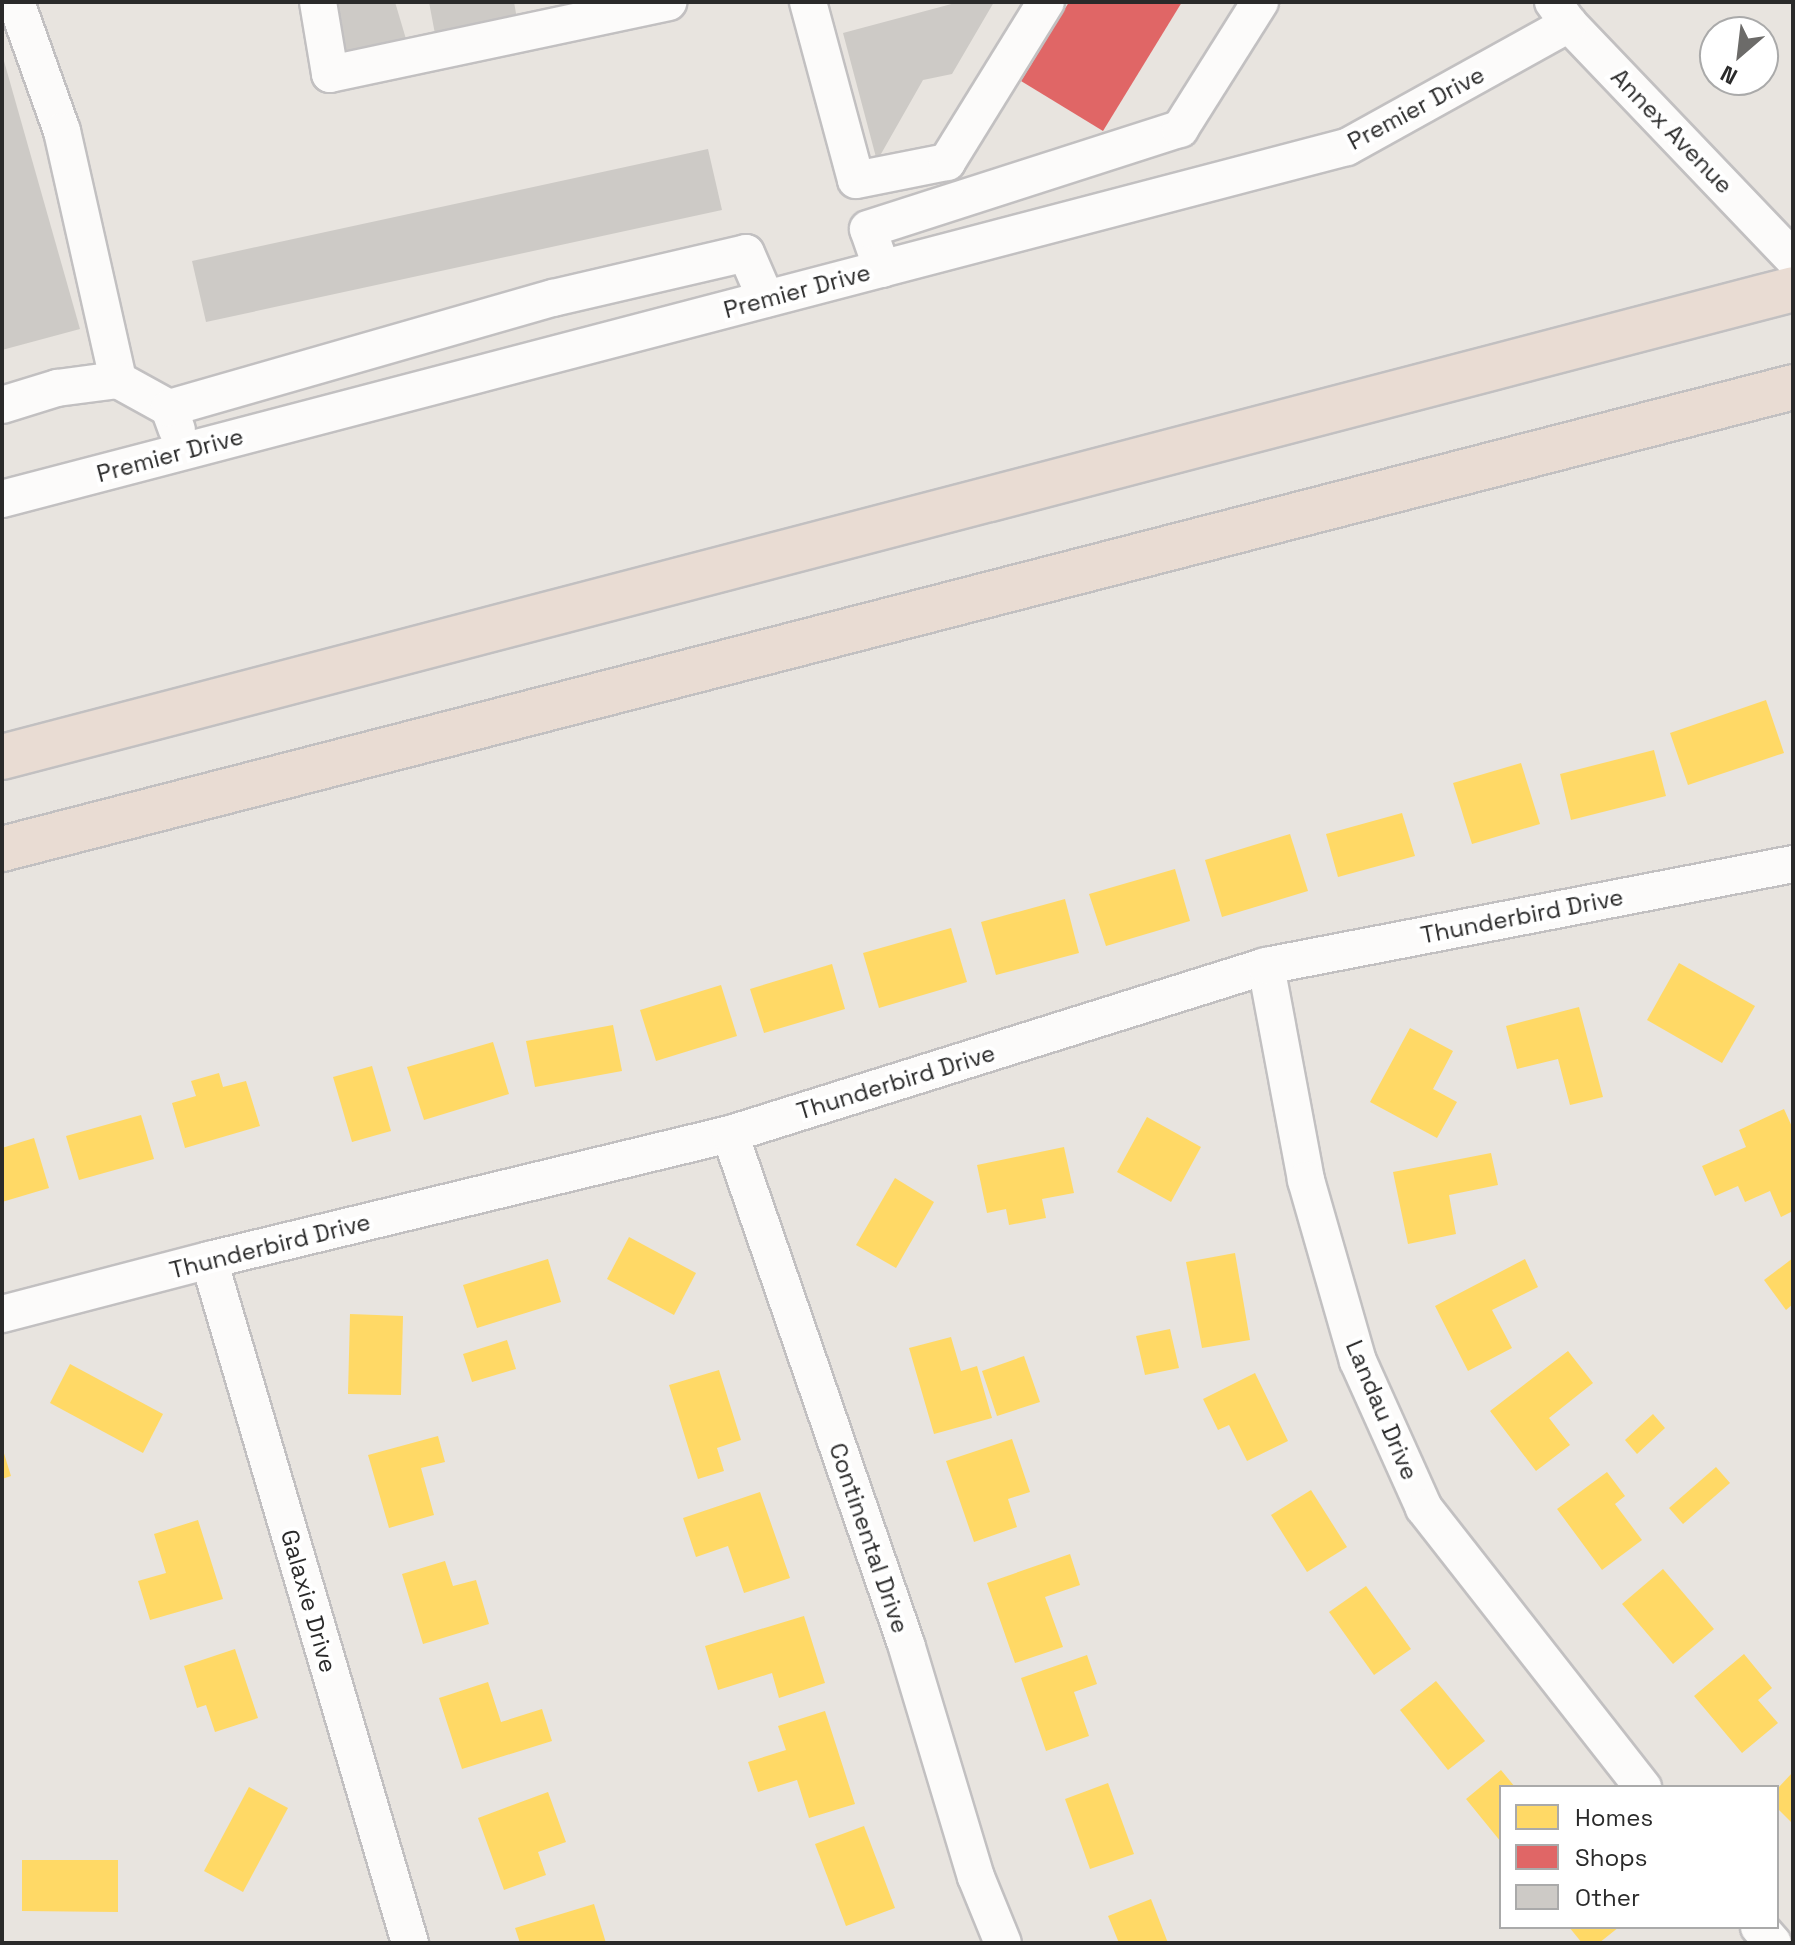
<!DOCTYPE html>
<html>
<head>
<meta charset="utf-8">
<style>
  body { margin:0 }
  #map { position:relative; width:1795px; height:1945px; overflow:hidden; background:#e8e4df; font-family:"Space Grotesk",sans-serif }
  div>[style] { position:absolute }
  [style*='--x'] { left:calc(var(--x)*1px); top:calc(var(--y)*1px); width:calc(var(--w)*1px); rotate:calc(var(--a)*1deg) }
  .homes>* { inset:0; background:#ffd966 }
  .shops>* { inset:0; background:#e06666 }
  .building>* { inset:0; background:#cdcac6 }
  .roads { filter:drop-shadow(2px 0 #c2c0c1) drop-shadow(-2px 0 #c2c0c1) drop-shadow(0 2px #c2c0c1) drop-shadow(0 -2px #c2c0c1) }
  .minor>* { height:36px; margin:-18px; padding:0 18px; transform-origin:18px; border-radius:18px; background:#fcfbfa }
  .highway>* { height:44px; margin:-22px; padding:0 22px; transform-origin:22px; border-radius:22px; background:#e9dcd3 }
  span { translate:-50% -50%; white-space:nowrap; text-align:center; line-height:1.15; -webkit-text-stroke:8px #fff; paint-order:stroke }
  .street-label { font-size:24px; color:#2a2a2a }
  .frame { position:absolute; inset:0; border:4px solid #2a2a2a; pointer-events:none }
  .legend { position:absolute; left:1499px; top:1785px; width:280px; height:144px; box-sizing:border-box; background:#fff; border:2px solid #aaa; margin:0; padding:10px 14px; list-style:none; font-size:24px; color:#2a2a2a }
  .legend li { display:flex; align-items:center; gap:16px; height:40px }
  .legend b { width:40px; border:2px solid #aaa }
  .north { position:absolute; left:1699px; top:16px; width:80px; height:80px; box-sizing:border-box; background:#fff; border:2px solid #aaa; border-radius:50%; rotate:208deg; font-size:22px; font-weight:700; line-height:32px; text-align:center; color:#2a2a2a }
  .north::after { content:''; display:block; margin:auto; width:28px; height:36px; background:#6c6b69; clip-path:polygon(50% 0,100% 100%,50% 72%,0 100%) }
</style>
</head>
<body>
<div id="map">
  <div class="homes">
    <i style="clip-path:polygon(1766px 700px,1784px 753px,1688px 785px,1670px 733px)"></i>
    <i style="clip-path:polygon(1654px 750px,1666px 796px,1571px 820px,1560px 774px)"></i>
    <i style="clip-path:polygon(1521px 763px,1540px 824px,1472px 844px,1453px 783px)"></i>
    <i style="clip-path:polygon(1402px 813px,1415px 856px,1338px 877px,1326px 834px)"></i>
    <i style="clip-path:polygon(1290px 834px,1308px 891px,1222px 917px,1205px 860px)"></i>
    <i style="clip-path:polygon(1175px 869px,1190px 921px,1106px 946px,1089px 894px)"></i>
    <i style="clip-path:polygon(1065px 899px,1079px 953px,996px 975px,981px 922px)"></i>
    <i style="clip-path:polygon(951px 928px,967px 982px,879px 1008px,863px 953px)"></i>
    <i style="clip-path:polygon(1679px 963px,1755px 1006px,1722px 1063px,1647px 1020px)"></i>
    <i style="clip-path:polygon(832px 964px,845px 1009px,764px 1033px,750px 989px)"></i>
    <i style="clip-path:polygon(721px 985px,737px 1036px,656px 1061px,640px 1010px)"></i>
    <i style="clip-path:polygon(1579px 1007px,1603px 1097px,1570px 1105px,1558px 1059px,1517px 1069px,1506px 1026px)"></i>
    <i style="clip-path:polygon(613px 1025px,622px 1071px,535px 1087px,526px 1041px)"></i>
    <i style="clip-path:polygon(1410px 1028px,1453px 1051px,1433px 1089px,1457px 1102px,1437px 1138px,1370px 1102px)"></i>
    <i style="clip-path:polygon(493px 1042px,509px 1094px,424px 1120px,407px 1067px)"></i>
    <i style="clip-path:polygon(372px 1066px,391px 1131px,352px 1142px,333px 1077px)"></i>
    <i style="clip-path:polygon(219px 1073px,223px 1087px,246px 1081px,260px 1126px,185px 1148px,172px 1103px,196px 1096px,191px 1081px)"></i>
    <i style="clip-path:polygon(1784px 1109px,1793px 1129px,1793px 1211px,1781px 1217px,1770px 1191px,1745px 1202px,1738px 1186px,1715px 1196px,1702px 1166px,1746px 1147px,1739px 1130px)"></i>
    <i style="clip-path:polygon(141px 1115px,154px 1159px,79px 1180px,66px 1136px)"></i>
    <i style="clip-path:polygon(1147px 1117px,1201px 1147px,1171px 1202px,1117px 1172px)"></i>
    <i style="clip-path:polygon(34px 1138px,49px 1188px,2px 1202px,2px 1148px)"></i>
    <i style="clip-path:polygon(1064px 1147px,1074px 1193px,1042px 1199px,1046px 1218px,1009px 1225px,1006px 1209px,987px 1213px,977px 1165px)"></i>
    <i style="clip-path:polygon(1491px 1153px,1498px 1185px,1449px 1195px,1456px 1234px,1408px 1244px,1393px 1172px)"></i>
    <i style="clip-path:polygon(895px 1178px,934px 1202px,896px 1268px,856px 1245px)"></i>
    <i style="clip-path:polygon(629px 1237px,696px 1273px,674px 1315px,607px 1279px)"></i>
    <i style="clip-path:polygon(1235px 1253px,1250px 1340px,1202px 1348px,1186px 1262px)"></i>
    <i style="clip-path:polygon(1793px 1258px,1793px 1304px,1786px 1310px,1764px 1280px)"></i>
    <i style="clip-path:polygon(548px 1259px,561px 1302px,477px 1328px,463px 1285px)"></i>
    <i style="clip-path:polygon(1525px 1259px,1538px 1287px,1492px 1310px,1512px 1348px,1468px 1371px,1435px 1306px)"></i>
    <i style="clip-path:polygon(350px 1314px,403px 1316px,401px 1395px,348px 1394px)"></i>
    <i style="clip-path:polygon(1170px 1329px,1179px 1368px,1145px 1375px,1136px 1336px)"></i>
    <i style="clip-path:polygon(951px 1337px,961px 1371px,977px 1366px,992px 1418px,934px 1434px,909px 1348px)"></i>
    <i style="clip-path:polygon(507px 1340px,516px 1369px,472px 1382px,463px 1354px)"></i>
    <i style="clip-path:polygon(1568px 1351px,1593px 1383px,1549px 1418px,1570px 1445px,1536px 1471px,1490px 1411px)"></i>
    <i style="clip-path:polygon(1024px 1356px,1040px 1402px,997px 1416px,982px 1371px)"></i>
    <i style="clip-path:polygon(70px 1364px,163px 1414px,143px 1453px,50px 1403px)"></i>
    <i style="clip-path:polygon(719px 1370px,741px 1440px,717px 1448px,724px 1471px,698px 1479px,669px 1385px)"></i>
    <i style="clip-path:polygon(1255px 1373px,1288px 1441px,1247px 1461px,1229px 1425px,1218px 1430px,1203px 1399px)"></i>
    <i style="clip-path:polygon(1653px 1414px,1665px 1428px,1637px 1454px,1625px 1440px)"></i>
    <i style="clip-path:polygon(438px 1436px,445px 1462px,421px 1468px,434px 1515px,389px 1528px,368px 1455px)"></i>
    <i style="clip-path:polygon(1012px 1439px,1030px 1492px,1008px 1499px,1017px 1527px,974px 1542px,946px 1461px)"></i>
    <i style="clip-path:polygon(2px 1447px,11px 1476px,2px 1479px)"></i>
    <i style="clip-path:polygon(1716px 1467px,1730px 1483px,1683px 1524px,1669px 1508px)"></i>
    <i style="clip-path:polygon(1607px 1472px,1625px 1496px,1615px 1504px,1642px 1540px,1602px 1570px,1557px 1509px)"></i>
    <i style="clip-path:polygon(1311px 1490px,1347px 1547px,1307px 1572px,1271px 1515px)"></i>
    <i style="clip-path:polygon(760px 1492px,790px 1578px,744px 1593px,728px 1546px,696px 1557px,683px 1518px)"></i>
    <i style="clip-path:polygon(198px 1520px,223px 1599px,150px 1620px,138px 1581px,166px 1573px,154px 1534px)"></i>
    <i style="clip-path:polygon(1070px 1554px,1080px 1585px,1045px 1597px,1063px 1647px,1015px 1663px,987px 1583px)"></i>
    <i style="clip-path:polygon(445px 1561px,453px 1586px,476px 1580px,489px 1624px,423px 1644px,402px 1574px)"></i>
    <i style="clip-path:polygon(1663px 1569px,1714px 1629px,1673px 1664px,1622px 1604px)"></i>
    <i style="clip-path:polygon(1366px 1586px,1411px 1649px,1374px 1675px,1329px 1612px)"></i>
    <i style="clip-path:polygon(804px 1616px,825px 1683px,779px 1698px,772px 1673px,718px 1690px,705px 1646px)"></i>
    <i style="clip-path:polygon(235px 1649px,258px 1718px,215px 1732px,206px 1705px,197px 1708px,184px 1666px)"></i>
    <i style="clip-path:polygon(1744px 1654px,1772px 1688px,1758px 1700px,1778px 1723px,1742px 1753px,1694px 1696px)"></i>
    <i style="clip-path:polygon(1087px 1655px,1097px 1684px,1074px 1692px,1089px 1736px,1046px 1751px,1021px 1678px)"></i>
    <i style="clip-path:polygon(1436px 1681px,1485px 1741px,1448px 1770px,1400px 1710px)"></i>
    <i style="clip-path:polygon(488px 1682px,501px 1722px,542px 1709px,552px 1741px,462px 1769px,439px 1698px)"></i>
    <i style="clip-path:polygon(825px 1711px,855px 1804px,809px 1818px,797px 1780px,758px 1792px,748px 1762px,786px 1750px,778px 1726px)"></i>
    <i style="clip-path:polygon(1501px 1770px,1515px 1787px,1501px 1787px,1501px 1842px,1466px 1799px)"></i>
    <i style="clip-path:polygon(1793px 1772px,1793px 1824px,1777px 1808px,1777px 1789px)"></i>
    <i style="clip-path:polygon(1108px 1783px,1134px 1854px,1090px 1869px,1065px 1799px)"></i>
    <i style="clip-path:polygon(249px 1787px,288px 1808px,243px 1892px,204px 1871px)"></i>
    <i style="clip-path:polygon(548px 1792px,566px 1842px,538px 1852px,546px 1875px,504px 1890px,478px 1818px)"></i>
    <i style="clip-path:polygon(864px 1826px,895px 1908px,846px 1926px,815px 1844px)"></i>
    <i style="clip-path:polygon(22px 1860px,118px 1860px,118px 1912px,22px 1911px)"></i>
    <i style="clip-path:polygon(1151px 1899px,1168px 1943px,1119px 1943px,1108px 1916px)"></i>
    <i style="clip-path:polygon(594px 1904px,606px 1943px,520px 1943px,515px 1928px)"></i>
    <i style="clip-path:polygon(1569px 1927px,1619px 1927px,1599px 1943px,1582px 1943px)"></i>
  </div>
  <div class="shops">
    <i style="clip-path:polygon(1069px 2px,1182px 2px,1103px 131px,1021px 81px)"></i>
  </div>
  <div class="building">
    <i style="clip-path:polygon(325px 2px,395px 2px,406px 39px,343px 58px)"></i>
    <i style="clip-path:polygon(429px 2px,514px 2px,517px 19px,435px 34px)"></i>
    <i style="clip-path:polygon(959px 2px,994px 2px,952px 74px,923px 80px,877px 161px,843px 33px)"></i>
    <i style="clip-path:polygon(2px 54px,80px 329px,2px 350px)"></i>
    <i style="clip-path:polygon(708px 149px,722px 210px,206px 322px,192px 261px)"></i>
  </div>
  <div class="roads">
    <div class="minor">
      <i style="--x:16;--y:2;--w:137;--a:70.4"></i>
      <i style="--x:62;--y:131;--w:255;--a:77.3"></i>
      <i style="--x:118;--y:380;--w:58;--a:28.8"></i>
      <i style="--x:169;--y:408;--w:23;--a:70"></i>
      <i style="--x:318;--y:2;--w:73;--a:80.5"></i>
      <i style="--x:330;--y:74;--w:346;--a:-12"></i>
      <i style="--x:808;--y:2;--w:184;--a:74.9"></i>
      <i style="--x:856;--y:180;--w:93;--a:-11.2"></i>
      <i style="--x:947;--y:162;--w:188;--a:-58.3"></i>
      <i style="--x:1553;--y:2;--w:27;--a:54"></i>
      <i style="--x:1569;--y:24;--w:324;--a:46.3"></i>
      <i style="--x:882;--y:269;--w:42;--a:-109.3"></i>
      <i style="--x:868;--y:229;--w:328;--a:-17.8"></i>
      <i style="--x:1180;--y:129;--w:150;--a:-57.8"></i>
      <i style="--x:2;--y:405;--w:58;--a:-17.2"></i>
      <i style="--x:57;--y:388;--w:62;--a:-7.5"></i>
      <i style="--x:169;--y:408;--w:399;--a:-16"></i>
      <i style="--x:553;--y:298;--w:198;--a:-13.1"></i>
      <i style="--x:746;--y:253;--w:50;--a:66.5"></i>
      <i style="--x:2;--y:499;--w:1390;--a:-14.67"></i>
      <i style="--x:1347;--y:147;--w:254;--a:-29"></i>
      <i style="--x:1266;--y:966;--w:218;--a:79.4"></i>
      <i style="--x:1306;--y:1180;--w:188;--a:74"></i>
      <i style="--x:1358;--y:1361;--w:161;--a:65.8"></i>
      <i style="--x:1424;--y:1508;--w:355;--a:51.9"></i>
      <i style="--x:730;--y:1134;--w:540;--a:70.96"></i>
      <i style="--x:906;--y:1644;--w:243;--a:73.3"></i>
      <i style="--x:976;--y:1877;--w:71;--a:67.8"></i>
      <i style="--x:209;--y:1260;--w:712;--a:73.6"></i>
      <i style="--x:2;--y:1314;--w:214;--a:-14.6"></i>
      <i style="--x:209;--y:1260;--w:536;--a:-13.6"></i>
      <i style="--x:730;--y:1134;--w:562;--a:-17.4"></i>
      <i style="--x:1266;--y:966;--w:537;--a:-10.95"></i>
      <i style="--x:1759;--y:1927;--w:21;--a:49"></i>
    </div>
    <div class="highway">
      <i style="--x:2;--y:757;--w:1851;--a:-14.64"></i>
      <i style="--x:2;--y:849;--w:1850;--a:-14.46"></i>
    </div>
  </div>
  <div class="street-label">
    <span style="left:1416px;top:108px;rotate:-28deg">Premier Drive</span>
    <span style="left:1672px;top:131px;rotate:46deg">Annex Avenue</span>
    <span style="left:797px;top:291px;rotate:-15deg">Premier Drive</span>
    <span style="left:170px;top:455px;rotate:-15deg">Premier Drive</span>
    <span style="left:1522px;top:916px;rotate:-11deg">Thunderbird Drive</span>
    <span style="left:896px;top:1082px;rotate:-17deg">Thunderbird Drive</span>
    <span style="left:270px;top:1246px;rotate:-14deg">Thunderbird Drive</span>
    <span style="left:1382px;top:1410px;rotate:67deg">Landau Drive</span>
    <span style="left:869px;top:1538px;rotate:71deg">Continental Drive</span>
    <span style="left:309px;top:1601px;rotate:74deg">Galaxie Drive</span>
  </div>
  <div class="frame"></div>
  <ul class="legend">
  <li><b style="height:22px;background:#ffd966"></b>Homes</li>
  <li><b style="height:22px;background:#e06666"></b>Shops</li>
  <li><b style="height:22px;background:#cdcac6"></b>Other</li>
  </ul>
  <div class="north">N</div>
</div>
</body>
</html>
